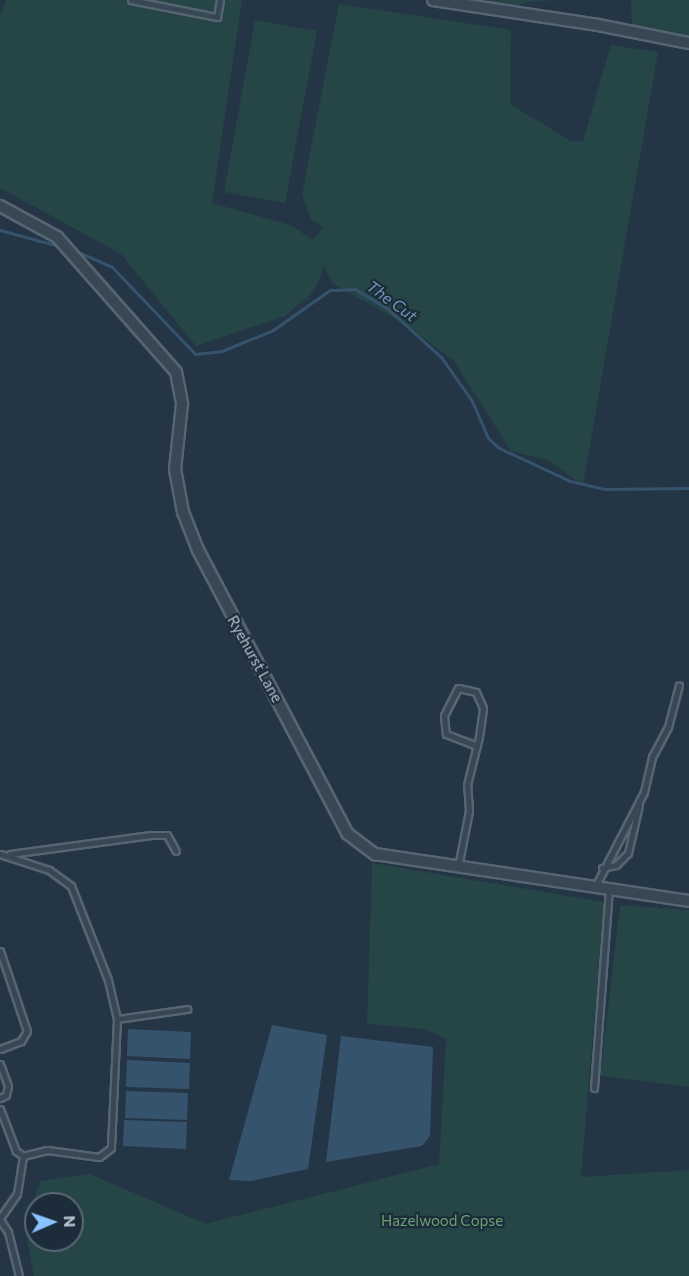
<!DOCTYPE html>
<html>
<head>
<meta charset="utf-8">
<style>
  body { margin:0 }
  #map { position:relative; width:689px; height:1276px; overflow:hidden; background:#243545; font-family:Commissioner,sans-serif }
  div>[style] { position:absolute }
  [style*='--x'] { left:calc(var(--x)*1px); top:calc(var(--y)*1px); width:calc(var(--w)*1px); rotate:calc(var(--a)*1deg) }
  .green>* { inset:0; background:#264546 }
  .water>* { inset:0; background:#36536e }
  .stream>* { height:3px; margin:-1.5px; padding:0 1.5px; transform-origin:1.5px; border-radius:1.5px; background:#36536e }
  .roads { filter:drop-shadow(2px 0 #576571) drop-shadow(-2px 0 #576571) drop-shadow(0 2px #576571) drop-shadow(0 -2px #576571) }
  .service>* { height:5px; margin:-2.5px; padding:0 2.5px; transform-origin:2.5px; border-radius:2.5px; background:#384754 }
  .minor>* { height:10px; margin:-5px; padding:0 5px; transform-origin:5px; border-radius:5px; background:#384754 }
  span { translate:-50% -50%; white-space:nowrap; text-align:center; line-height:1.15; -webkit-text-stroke:4.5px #1d2c3a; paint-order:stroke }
  .street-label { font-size:15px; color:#b6c2ce }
  .park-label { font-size:15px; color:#6aa171 }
  .water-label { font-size:16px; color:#7296b4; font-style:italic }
  .north { position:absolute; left:24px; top:1192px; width:60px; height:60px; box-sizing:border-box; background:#1d2c3a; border:2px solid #5a6875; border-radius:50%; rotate:88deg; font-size:16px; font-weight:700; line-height:24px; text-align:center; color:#b6c2ce }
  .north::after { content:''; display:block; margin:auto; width:21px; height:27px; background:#8ac3ff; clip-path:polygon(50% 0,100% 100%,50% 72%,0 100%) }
</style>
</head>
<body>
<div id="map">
  <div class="green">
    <i style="clip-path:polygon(6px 0,242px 0,212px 203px,290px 225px,313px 240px,323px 228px,310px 218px,302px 194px,339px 4px,511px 30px,510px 104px,571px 141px,583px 141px,611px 45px,658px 52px,583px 486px,550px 461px,511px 451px,454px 361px,404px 323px,333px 284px,323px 265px,320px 279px,311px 294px,285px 316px,196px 346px,121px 254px,0 188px,0 16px)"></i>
    <i style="clip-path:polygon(462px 0,556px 0,528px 2px,514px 8px)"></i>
    <i style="clip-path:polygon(631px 0,689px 0,689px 38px,632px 29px)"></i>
    <i style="clip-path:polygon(255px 20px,317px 31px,285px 203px,224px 192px)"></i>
    <i style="clip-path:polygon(evenodd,372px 863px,604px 902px,581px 1177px,689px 1170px,689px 1276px,34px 1276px,25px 1228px,40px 1181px,90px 1174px,206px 1224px,439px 1164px,446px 1039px,424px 1029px,367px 1024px,372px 863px,36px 1204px,72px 1204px,72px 1240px,36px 1240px,36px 1204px)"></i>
    <i style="clip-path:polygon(620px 905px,689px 910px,689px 1087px,600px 1076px)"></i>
  </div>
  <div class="water">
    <i style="clip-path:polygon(272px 1025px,327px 1035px,308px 1169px,251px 1181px,229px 1180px)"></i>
    <i style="clip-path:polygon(128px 1029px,191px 1032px,190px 1059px,127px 1056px)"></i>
    <i style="clip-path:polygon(341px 1036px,433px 1047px,430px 1136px,422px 1146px,326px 1162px)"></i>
    <i style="clip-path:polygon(127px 1060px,190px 1063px,189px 1089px,126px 1087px)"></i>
    <i style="clip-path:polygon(126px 1091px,188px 1093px,187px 1120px,125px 1118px)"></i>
    <i style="clip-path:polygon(124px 1120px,187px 1122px,186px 1149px,123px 1146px)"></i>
  </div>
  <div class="stream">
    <i style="--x:0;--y:230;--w:64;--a:15.3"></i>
    <i style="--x:74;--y:250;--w:42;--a:24.1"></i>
    <i style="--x:112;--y:267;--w:120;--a:46.3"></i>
    <i style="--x:195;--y:354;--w:27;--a:-6"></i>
    <i style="--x:222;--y:351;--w:55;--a:-22.4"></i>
    <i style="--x:273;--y:330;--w:70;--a:-35.1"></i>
    <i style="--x:330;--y:290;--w:25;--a:-2"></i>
    <i style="--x:355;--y:289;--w:39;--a:31"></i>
    <i style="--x:388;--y:309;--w:72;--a:42.2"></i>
    <i style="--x:441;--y:357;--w:54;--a:54.8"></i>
    <i style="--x:472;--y:401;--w:40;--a:66.6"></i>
    <i style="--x:488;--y:438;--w:15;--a:42"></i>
    <i style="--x:499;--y:448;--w:78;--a:24.9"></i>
    <i style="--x:570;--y:481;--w:36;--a:13"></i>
    <i style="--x:605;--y:489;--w:84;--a:-0.7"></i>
  </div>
  <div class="roads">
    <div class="service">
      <i style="--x:131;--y:0;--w:88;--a:11.2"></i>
      <i style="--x:217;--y:17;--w:17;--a:-80"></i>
      <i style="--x:0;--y:854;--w:52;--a:18.1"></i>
      <i style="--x:49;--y:870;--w:27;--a:36"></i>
      <i style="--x:71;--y:886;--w:101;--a:68.5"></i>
      <i style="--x:108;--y:980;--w:40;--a:77"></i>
      <i style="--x:117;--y:1019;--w:129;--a:92.7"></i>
      <i style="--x:111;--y:1148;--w:15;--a:143"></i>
      <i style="--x:99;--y:1157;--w:52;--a:-172.3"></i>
      <i style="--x:47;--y:1150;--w:25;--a:166"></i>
      <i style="--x:23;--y:1156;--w:9;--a:-144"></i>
      <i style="--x:16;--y:1151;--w:45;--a:-110.9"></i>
      <i style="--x:10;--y:854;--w:142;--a:-7.7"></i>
      <i style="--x:151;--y:835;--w:16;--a:0"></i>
      <i style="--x:167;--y:835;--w:18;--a:61"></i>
      <i style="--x:458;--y:867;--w:57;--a:-78.9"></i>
      <i style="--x:469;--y:811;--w:26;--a:-94"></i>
      <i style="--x:467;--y:785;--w:49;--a:-76"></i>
      <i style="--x:479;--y:737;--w:29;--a:-82"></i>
      <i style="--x:483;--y:708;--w:17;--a:-114"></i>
      <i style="--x:476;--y:692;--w:18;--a:-167"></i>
      <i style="--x:458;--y:688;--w:31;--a:117"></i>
      <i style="--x:444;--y:716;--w:18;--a:84"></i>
      <i style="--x:446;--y:734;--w:33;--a:21"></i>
      <i style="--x:602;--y:868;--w:14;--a:-12"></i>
      <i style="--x:616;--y:865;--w:17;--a:-45"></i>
      <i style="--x:628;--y:853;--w:49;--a:-77.1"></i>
      <i style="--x:596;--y:885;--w:105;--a:-62.7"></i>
      <i style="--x:644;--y:792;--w:36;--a:-77"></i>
      <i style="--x:652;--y:757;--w:34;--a:-62"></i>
      <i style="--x:668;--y:727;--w:43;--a:-75.3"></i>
      <i style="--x:0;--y:951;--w:84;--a:71.4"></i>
      <i style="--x:27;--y:1031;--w:12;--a:121"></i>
      <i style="--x:21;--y:1041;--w:22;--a:159"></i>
      <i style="--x:117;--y:1019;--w:71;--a:-8.1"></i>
      <i style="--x:0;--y:1064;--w:23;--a:70"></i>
      <i style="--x:8;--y:1086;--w:9;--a:103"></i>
      <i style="--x:6;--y:1095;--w:7;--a:153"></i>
      <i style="--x:594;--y:1088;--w:200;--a:-85.7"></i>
      <i style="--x:0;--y:1218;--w:29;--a:-55"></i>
      <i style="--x:17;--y:1194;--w:38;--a:-81"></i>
      <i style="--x:0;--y:1220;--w:14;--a:56"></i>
      <i style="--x:8;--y:1232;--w:45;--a:76"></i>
    </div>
    <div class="minor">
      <i style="--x:433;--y:0;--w:167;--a:8.6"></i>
      <i style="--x:598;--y:25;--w:93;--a:11.2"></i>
      <i style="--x:0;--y:206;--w:65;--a:28.5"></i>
      <i style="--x:57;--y:237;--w:180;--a:48.6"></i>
      <i style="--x:176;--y:372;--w:33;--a:79"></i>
      <i style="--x:182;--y:404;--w:65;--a:96.1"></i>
      <i style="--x:175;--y:469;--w:44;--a:79.5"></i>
      <i style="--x:183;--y:512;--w:41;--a:68.5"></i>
      <i style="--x:198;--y:550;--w:321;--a:62.2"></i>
      <i style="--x:348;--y:834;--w:34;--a:37"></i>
      <i style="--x:375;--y:854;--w:317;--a:8.5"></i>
    </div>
  </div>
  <div class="street-label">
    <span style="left:255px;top:659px;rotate:61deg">Ryehurst Lane</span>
  </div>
  <div class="park-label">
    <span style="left:442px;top:1221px">Hazelwood Copse</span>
  </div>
  <div class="water-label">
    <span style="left:392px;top:301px;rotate:36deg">The Cut</span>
  </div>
  <div class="north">N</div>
</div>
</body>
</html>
